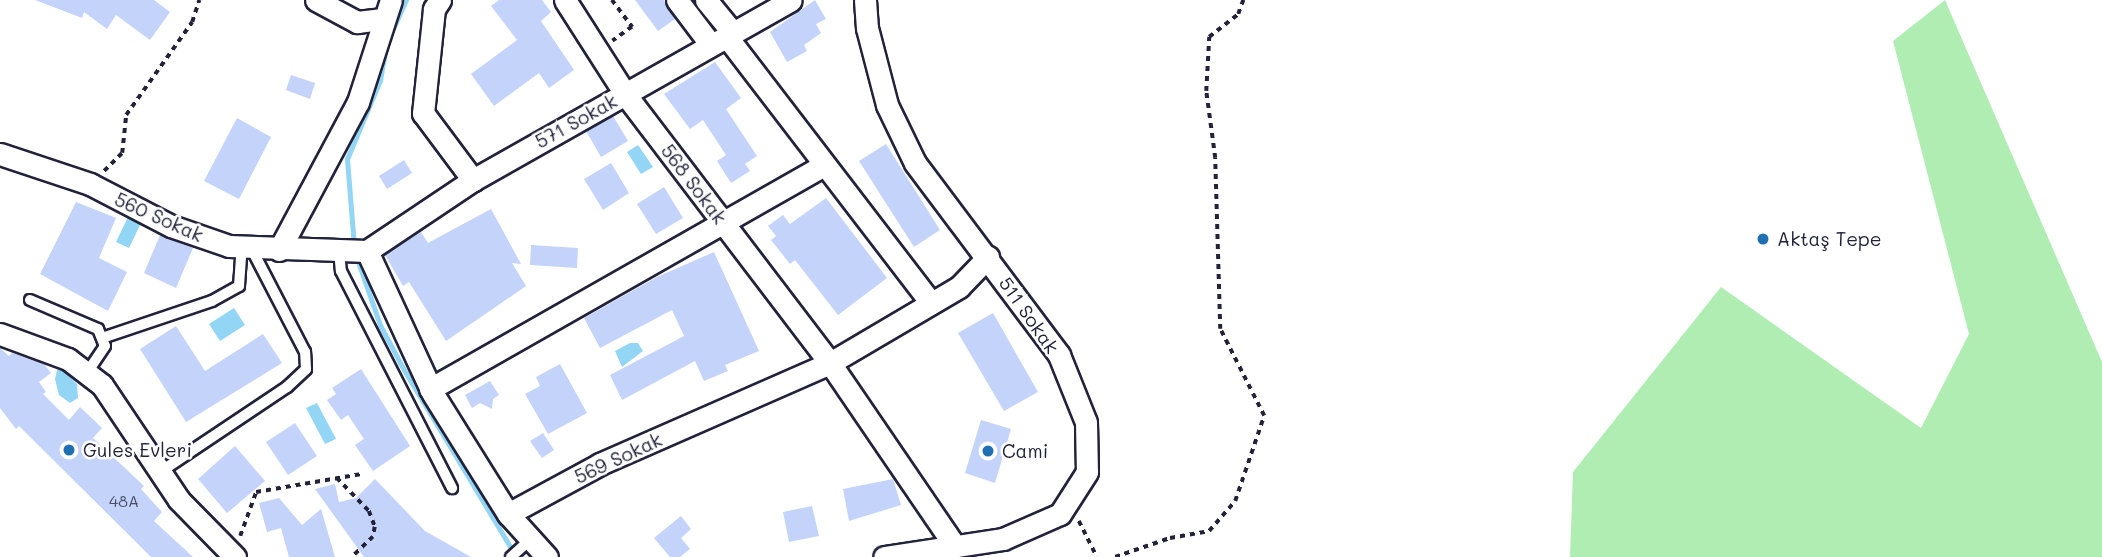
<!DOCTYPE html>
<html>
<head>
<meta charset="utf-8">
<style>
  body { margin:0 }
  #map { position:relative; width:2102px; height:557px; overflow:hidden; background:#fff; font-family:Mali,sans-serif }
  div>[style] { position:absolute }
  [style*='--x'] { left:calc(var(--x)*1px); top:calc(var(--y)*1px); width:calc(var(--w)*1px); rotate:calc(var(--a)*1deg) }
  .green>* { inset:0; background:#b0edb3 }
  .water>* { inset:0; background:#92d5f4 }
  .stream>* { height:5px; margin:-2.5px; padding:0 2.5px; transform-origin:2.5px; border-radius:2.5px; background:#92d5f4 }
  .building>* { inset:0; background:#c3d3f9 }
  .path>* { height:3.5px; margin-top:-1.75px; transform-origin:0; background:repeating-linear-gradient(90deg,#22223b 0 5px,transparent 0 10px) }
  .roads { filter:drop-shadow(2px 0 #22223b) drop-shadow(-2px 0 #22223b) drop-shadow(0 2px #22223b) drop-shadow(0 -2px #22223b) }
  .lane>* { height:10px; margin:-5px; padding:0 5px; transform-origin:5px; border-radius:5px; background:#fff }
  .street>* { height:21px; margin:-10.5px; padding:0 10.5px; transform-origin:10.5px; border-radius:10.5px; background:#fff }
  .dots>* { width:19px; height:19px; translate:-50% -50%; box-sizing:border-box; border:4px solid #fff; border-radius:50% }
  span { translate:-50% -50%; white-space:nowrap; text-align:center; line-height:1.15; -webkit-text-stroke:5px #fff; paint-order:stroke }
  .number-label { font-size:16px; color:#4a4e6a }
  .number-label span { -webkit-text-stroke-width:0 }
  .street-label { font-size:19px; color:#22223b }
  .poi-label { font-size:19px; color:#22223b }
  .left { translate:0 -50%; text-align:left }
</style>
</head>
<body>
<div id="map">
  <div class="green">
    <i style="clip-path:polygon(1945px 0,2102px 362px,2102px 557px,1570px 557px,1573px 472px,1721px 287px,1921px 428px,1969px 334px,1893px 41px)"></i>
  </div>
  <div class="water">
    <i style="clip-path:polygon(638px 145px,653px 167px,641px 174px,627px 152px)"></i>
    <i style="clip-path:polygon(128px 217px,141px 223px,129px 248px,116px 242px)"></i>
    <i style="clip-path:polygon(234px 308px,245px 325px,220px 341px,209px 324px)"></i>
    <i style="clip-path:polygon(630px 343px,638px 343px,643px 351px,622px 367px,615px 351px)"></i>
    <i style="clip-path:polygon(62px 369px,77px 384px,78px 398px,70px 403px,59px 395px,55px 379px,57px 370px)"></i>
    <i style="clip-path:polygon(317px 403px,336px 439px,325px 444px,306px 408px)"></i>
  </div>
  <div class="stream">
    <i style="--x:392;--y:31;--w:34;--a:-66"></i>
    <i style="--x:354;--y:246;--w:87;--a:-94.6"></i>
    <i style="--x:347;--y:159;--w:86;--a:-67.3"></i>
    <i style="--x:380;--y:80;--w:34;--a:-80"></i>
    <i style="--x:356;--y:256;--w:73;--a:70.8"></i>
    <i style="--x:380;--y:325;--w:51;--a:61.9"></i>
    <i style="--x:404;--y:370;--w:216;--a:59"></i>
  </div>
  <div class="building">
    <i style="clip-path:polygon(35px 0,154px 0,170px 12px,150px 40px,116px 15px,107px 29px,84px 12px,82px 18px)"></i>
    <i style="clip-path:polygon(499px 0,542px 0,551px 12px,541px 21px,574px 70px,549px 88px,539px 73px,494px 106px,471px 74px,517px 40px,491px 6px)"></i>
    <i style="clip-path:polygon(635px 0,664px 0,675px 19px,658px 31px)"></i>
    <i style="clip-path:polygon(815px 0,826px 19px,816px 24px,821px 33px,804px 45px,807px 51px,787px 62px,770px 32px)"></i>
    <i style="clip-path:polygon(715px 62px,741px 98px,726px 109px,757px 156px,745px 164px,750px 171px,731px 183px,717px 161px,726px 155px,703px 120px,690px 129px,664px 94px)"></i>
    <i style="clip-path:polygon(291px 75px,315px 83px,310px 99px,286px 90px)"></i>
    <i style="clip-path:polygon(613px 116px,628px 141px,601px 157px,586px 131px)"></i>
    <i style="clip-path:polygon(237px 118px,271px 137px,239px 199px,204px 181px)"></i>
    <i style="clip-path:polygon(886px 144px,940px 230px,914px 247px,859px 161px)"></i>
    <i style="clip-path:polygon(404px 160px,412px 173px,387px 189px,379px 176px)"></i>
    <i style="clip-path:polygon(611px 163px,629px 193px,603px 210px,584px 179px)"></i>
    <i style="clip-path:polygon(664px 187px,683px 218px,656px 234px,637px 204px)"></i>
    <i style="clip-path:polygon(826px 198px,887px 278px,838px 315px,795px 260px,790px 264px,771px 240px,776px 236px,768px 226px,783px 215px,790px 224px)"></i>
    <i style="clip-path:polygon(76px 202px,116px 218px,99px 258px,127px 272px,108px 311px,40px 274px)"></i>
    <i style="clip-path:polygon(491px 209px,521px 264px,512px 263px,526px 286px,446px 341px,409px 282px,403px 286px,385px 255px,421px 232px,428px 243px)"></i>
    <i style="clip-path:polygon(160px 235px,193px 248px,176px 288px,144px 273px)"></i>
    <i style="clip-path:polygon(531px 245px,578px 248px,577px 268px,530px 265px)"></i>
    <i style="clip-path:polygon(714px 252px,759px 351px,725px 365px,728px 371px,704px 381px,695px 361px,622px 400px,610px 375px,684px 336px,672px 310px,600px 348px,584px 318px,657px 277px)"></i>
    <i style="clip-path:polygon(993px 313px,1038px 392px,1004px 411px,958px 333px)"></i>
    <i style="clip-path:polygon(176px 326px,205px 371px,263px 334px,282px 363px,186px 422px,140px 349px)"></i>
    <i style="clip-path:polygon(0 348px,9px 356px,12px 353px,44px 364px,51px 373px,39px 382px,46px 392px,43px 394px,69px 420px,80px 407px,102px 428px,93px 438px,144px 486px,141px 489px,162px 512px,154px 521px,193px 557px,151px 557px,19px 426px,16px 429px,0 408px)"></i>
    <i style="clip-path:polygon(560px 364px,587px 413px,548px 434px,525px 394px,540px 386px,536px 377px)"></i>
    <i style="clip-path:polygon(361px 369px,410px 446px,373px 471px,355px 445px,364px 439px,348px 415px,341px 420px,327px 400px,336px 394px,332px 388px)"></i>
    <i style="clip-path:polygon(490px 381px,499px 395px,493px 399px,492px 409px,480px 403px,472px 408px,465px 395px)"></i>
    <i style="clip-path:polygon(981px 420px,1011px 429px,995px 483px,965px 473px)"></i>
    <i style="clip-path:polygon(295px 423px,317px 456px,288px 475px,266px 442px)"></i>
    <i style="clip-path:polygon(543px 433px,554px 450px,542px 458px,530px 441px)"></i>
    <i style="clip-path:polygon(235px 446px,265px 481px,227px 513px,198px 479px)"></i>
    <i style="clip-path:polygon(375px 479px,425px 531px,471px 557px,364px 557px,315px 489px,335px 484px,339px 502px,356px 498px)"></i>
    <i style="clip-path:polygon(893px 479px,901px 505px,849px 521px,843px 489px)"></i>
    <i style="clip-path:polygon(279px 498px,302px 525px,321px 509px,335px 557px,289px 557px,281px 528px,267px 532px,259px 503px)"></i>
    <i style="clip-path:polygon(812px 506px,819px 536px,789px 542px,783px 512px)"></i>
    <i style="clip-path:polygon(681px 516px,691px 529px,681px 538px,690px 549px,680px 557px,670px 557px,654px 538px)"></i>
  </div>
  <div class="path">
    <i style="--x:612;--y:0;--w:34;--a:53"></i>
    <i style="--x:632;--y:27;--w:24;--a:144"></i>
    <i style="--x:104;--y:171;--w:25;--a:-45"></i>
    <i style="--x:122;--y:153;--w:38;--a:-84"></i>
    <i style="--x:126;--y:115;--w:114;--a:-54.6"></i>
    <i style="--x:192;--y:22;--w:23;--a:-72"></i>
    <i style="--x:337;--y:478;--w:46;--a:45.9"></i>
    <i style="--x:369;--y:511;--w:17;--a:69"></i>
    <i style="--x:375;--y:527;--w:10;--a:101"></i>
    <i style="--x:373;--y:537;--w:29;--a:136"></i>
    <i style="--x:1079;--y:521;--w:40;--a:63.4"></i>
    <i style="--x:240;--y:536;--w:47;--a:-70"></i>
    <i style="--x:256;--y:492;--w:107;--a:-9.7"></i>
    <i style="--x:1115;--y:557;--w:58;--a:-19.1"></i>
    <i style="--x:1170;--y:538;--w:40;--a:-10"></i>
    <i style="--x:1209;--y:531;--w:40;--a:-49"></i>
    <i style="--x:1235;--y:501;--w:90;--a:-71.2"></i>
    <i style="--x:1264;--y:416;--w:97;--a:-116.8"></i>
    <i style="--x:1220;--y:329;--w:171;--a:-91.7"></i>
    <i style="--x:1215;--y:158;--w:68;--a:-97.7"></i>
    <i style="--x:1206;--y:91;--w:54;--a:-86.8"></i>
    <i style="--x:1209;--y:37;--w:37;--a:-38"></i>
    <i style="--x:1238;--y:14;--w:15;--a:-70"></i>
  </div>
  <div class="roads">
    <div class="lane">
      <i style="--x:339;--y:250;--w:21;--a:85"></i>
      <i style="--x:341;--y:271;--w:244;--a:62.9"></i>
      <i style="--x:30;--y:300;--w:74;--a:23.1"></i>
      <i style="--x:98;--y:329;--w:18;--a:68"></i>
      <i style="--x:105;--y:346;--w:32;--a:124"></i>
      <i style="--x:102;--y:338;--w:116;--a:-18.6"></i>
      <i style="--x:212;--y:301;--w:31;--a:-29"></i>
      <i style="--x:239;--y:286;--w:39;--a:-86"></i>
      <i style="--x:160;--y:472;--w:153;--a:-33.8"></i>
      <i style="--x:287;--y:387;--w:26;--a:-43"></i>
      <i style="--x:306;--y:369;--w:17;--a:-93"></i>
      <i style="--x:305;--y:352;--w:117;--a:-117.4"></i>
      <i style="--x:511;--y:557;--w:27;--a:-42"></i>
    </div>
    <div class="street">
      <i style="--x:316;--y:0;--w:47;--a:28.2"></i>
      <i style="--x:357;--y:22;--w:24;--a:-7"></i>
      <i style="--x:440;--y:0;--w:11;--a:124"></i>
      <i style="--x:434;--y:9;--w:105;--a:96"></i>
      <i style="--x:423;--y:113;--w:84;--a:53.3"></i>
      <i style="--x:565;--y:0;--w:112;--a:57.4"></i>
      <i style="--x:625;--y:94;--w:338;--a:52.7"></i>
      <i style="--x:830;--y:363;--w:222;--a:55.7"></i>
      <i style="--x:677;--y:0;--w:56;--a:52.9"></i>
      <i style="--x:706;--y:0;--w:43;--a:50.7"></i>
      <i style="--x:865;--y:0;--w:28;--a:86"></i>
      <i style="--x:867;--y:28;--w:80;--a:75.4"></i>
      <i style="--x:887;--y:105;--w:64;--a:64.2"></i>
      <i style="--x:915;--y:163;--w:240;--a:53.1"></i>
      <i style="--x:1059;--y:355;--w:72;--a:68.1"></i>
      <i style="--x:1086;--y:422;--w:50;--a:88.9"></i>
      <i style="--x:1087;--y:472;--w:50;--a:122.7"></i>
      <i style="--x:1060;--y:514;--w:62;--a:156.3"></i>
      <i style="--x:1003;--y:539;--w:120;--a:171.4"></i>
      <i style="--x:727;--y:37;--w:335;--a:52.5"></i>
      <i style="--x:0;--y:154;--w:95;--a:18.4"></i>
      <i style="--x:90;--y:184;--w:91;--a:27.4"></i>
      <i style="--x:171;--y:226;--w:61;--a:19"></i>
      <i style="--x:229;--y:246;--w:138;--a:2.1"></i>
      <i style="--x:279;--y:250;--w:168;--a:-61.9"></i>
      <i style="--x:358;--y:102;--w:107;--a:-72.1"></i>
      <i style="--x:367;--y:251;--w:157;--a:65.2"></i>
      <i style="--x:433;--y:394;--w:142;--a:58"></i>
      <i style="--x:508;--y:514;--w:105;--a:-28.5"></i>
      <i style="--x:600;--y:464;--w:251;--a:-23.7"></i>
      <i style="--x:830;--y:363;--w:150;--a:-30.5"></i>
      <i style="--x:959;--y:287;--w:42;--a:-46"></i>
      <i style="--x:367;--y:251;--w:128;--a:-33.8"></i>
      <i style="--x:473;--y:180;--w:365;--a:-29.5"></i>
      <i style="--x:0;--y:334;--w:72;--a:20.2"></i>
      <i style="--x:68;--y:359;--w:43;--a:37.4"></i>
      <i style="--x:102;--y:385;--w:138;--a:56.2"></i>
      <i style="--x:179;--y:500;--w:80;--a:45.5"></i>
      <i style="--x:430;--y:389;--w:452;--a:-29.6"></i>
      <i style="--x:508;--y:514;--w:58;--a:47.8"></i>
    </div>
  </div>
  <div class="dots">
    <i style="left:1763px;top:239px;background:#1f6fb2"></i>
    <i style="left:69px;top:450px;background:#1f6fb2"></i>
    <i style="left:988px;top:451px;background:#1f6fb2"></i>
  </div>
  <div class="number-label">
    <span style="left:124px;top:501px">48A</span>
  </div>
  <div class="street-label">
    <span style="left:576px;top:121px;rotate:-29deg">571 Sokak</span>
    <span style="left:694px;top:184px;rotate:53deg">568 Sokak</span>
    <span style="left:159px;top:217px;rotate:24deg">560 Sokak</span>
    <span style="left:1029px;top:315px;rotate:55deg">511 Sokak</span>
    <span style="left:618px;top:458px;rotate:-25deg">569 Sokak</span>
  </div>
  <div class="poi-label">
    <span class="left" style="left:1777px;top:239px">Aktaş Tepe</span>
    <span class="left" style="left:83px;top:450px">Gules Evleri</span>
    <span class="left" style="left:1002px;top:451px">Cami</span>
  </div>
</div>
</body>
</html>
